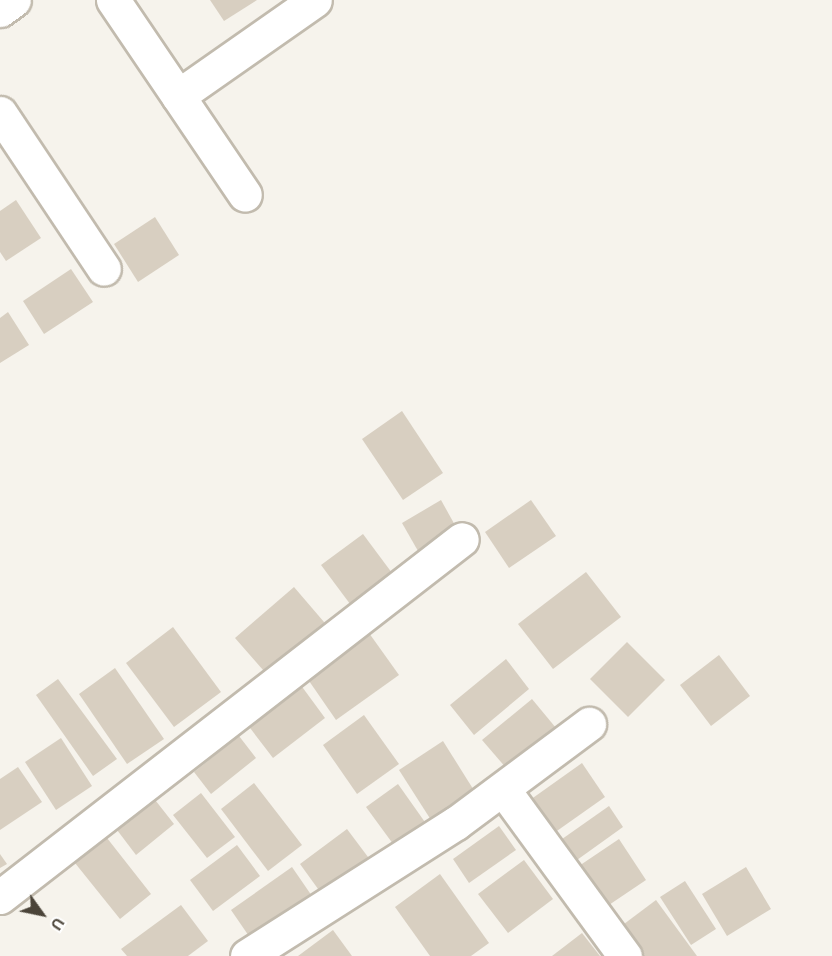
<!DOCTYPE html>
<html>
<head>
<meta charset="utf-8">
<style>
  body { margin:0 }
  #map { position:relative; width:832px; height:956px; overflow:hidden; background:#f6f3ec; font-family:"DM Sans",sans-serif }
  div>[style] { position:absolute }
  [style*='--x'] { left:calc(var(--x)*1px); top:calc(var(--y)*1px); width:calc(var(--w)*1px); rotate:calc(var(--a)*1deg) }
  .building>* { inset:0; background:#d8cfc1 }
  .roads { filter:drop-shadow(2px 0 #c2bbae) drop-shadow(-2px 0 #c2bbae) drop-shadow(0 2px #c2bbae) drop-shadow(0 -2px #c2bbae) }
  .minor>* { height:33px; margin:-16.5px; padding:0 16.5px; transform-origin:16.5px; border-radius:16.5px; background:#fff }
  span { translate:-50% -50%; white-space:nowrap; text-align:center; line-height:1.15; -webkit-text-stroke:4.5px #fff; paint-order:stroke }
  .north { position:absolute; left:12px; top:884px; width:60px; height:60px; -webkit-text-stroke:4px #fff; paint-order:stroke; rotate:123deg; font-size:16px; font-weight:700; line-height:24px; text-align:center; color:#4b4439 }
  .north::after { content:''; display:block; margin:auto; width:21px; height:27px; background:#4b4439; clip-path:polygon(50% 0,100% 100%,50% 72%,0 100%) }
</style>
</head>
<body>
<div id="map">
  <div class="building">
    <i style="clip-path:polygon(210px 0,257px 0,224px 21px)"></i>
    <i style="clip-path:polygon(16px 200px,41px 238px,6px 261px,0 252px,0 211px)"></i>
    <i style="clip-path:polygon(155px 217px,179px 255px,138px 282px,114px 244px)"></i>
    <i style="clip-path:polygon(71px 269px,93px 302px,44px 334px,23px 301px)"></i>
    <i style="clip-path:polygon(8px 312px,29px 345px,0 363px,0 318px)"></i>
    <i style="clip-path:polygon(402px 411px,443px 473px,403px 500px,362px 439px)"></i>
    <i style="clip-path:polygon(441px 500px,456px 527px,418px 551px,402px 523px)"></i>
    <i style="clip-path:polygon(531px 500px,556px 536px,509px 568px,485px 532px)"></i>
    <i style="clip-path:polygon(363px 534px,395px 577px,353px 608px,321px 565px)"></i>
    <i style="clip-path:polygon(586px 572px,621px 617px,553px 669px,518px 624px)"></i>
    <i style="clip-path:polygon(294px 587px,330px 629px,271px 679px,235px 638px)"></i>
    <i style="clip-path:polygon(173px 627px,221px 692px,174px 727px,126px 663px)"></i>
    <i style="clip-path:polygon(369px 633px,399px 675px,336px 720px,307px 678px)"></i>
    <i style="clip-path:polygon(627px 642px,665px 680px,628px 717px,590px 679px)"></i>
    <i style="clip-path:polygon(719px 655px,750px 696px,711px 726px,680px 685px)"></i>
    <i style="clip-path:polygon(506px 659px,529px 689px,474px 735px,450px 705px)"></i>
    <i style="clip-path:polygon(115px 668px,164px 739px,127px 764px,79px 694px)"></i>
    <i style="clip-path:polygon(58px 679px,117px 759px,93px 776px,36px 695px)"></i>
    <i style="clip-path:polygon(300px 684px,325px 718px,273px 758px,247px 724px)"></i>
    <i style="clip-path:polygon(532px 699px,556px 728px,507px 769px,482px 740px)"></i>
    <i style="clip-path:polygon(364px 715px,399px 764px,357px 794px,323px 745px)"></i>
    <i style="clip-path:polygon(239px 736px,256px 758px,211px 794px,194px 772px)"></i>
    <i style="clip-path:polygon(61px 738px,92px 786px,56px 810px,25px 762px)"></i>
    <i style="clip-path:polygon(443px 741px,475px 792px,431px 820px,399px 770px)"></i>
    <i style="clip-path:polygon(582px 763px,605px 797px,554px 833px,530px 800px)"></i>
    <i style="clip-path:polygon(18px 767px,42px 802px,0 830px,0 779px)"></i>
    <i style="clip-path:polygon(254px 783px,302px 845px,268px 871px,221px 809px)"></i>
    <i style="clip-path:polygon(398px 784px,427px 825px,396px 848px,366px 807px)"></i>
    <i style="clip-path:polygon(201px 793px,235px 837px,207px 858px,173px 815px)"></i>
    <i style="clip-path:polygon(152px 796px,174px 824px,136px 855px,114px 826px)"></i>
    <i style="clip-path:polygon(609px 806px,623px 827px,570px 865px,555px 844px)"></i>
    <i style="clip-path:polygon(499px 826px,516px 850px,469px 883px,453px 859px)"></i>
    <i style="clip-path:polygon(347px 829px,374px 865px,326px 900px,300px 864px)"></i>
    <i style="clip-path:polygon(107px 838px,151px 894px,120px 919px,75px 863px)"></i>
    <i style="clip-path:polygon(619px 839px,646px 880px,600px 911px,573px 870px)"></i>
    <i style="clip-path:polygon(237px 845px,260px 876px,213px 911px,190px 880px)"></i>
    <i style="clip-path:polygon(0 854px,7px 864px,0 868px)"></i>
    <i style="clip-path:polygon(524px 860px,553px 899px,508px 933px,478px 894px)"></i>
    <i style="clip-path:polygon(292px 867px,314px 899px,253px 942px,231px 910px)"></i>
    <i style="clip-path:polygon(746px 867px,771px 909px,727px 936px,702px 894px)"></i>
    <i style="clip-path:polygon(440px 874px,489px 943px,471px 956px,430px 956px,395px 907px)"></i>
    <i style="clip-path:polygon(685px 881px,716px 929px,691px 945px,660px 897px)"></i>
    <i style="clip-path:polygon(656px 900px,697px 956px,629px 956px,612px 933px)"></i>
    <i style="clip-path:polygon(181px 905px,208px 941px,188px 956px,127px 956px,121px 949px)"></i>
    <i style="clip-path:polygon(333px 930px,352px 956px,298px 956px)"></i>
    <i style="clip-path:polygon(582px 933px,600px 956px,552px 956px)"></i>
  </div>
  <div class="roads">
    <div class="minor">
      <i style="--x:113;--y:0;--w:235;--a:55.9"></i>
      <i style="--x:0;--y:10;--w:17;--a:-36"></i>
      <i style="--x:178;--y:96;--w:167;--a:-35"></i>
      <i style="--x:0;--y:113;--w:187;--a:56.3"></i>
      <i style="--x:503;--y:789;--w:207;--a:53.9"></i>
      <i style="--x:0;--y:897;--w:584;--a:-37.77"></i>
      <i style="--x:247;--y:956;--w:248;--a:-32.5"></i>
      <i style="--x:456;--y:823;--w:166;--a:-36.7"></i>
    </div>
  </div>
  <div class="north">U</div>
</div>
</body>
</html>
